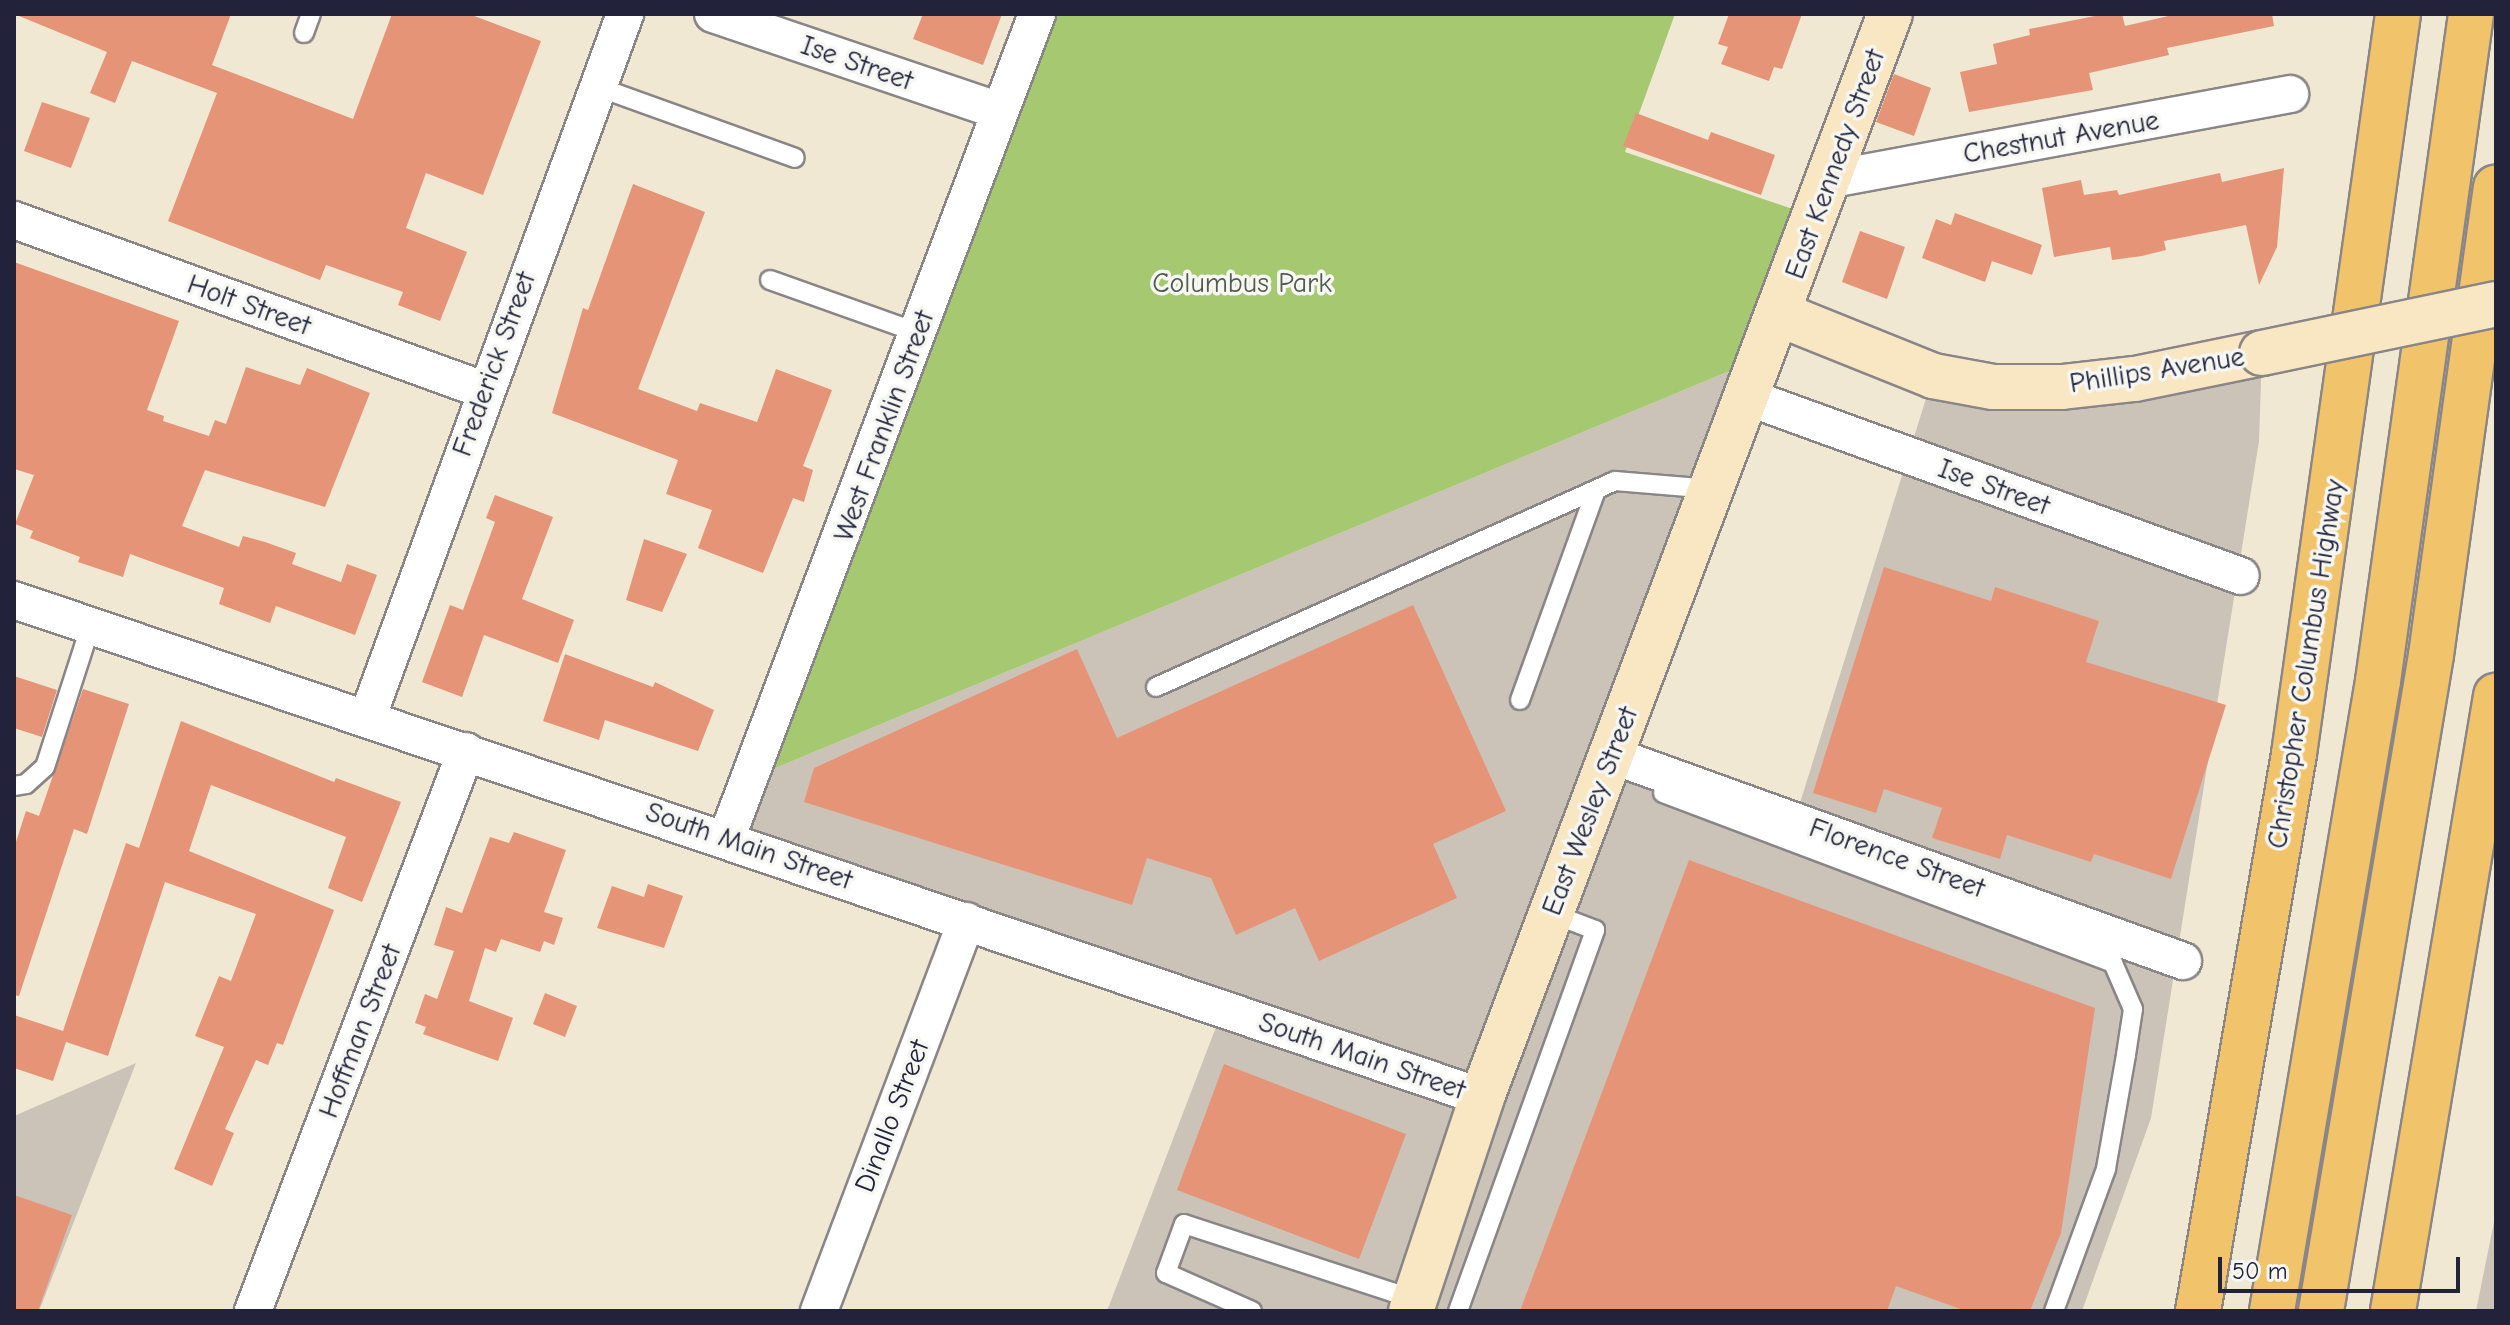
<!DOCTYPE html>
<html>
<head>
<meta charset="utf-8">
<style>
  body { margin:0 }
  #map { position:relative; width:2510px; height:1325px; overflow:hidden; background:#f1e8d3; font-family:"Comic Neue",sans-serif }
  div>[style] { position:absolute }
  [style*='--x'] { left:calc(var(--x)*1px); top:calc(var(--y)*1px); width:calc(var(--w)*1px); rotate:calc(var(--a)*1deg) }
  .industrial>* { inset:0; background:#cbc3b8 }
  .green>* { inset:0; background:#a6c871 }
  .building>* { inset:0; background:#e69478 }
  .roads { filter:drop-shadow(2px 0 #8a8587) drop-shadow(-2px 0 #8a8587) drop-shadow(0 2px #8a8587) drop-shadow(0 -2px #8a8587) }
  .lane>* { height:18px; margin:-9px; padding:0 9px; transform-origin:9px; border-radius:9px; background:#fff }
  .street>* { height:36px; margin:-18px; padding:0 18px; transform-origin:18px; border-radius:18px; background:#fff }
  .secondary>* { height:44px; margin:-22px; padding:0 22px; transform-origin:22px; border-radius:22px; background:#f9e7c3 }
  .highway>* { height:44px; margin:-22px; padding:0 22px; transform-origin:22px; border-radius:22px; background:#f1c36a }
  .bridges { filter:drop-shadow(2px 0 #8a8587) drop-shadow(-2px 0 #8a8587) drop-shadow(0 2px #8a8587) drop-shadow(0 -2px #8a8587) }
  .secondary-bridge>* { height:44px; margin:-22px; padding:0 22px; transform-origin:22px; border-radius:22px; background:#f9e7c3 }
  span { translate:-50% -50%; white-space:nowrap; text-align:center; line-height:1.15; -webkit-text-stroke:7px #f6f6f2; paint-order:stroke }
  .street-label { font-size:28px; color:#22223b }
  .park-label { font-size:28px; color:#505c4e }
  .frame { position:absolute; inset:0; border:16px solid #22223b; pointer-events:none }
  .scale { position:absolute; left:2218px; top:1257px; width:242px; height:36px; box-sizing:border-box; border:4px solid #22223b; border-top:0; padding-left:10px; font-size:24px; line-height:28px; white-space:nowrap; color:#22223b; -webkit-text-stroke:6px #f6f6f2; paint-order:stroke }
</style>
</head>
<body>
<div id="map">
  <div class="industrial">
    <i style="clip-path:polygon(2262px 353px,2259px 441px,2151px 1118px,2082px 1311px,1107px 1311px,1226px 1001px,746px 836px,773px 769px,1756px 360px,1614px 752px,1795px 819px,1933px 376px)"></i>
    <i style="clip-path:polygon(136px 1063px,39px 1311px,14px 1311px,14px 1116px)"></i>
    <i style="clip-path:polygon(2496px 1212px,2496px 1311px,2476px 1311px)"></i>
  </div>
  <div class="green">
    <i style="clip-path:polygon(1054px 14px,1675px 14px,1625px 152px,1810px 215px,1756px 360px,773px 769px)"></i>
  </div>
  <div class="building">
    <i style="clip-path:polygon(14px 14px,231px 14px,212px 65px,353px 119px,392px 14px,469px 14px,541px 41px,483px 195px,426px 173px,406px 228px,467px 252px,440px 321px,398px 305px,403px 292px,326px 265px,320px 280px,168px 221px,217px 93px,132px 61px,115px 103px,90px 93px,107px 52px)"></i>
    <i style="clip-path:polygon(923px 14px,1002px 14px,983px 65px,913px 39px)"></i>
    <i style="clip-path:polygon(1729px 14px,1802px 14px,1782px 69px,1774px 67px,1769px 81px,1721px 64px,1728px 47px,1718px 44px)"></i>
    <i style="clip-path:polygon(2105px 14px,2122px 14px,2125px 26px,2177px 14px,2272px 14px,2274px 26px,2167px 48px,2169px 55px,2089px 73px,2093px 90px,1969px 112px,1960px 72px,1997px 64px,1993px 44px,2030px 35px,2029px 29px)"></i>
    <i style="clip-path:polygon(1894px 74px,1931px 88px,1914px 136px,1876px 122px)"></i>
    <i style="clip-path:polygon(42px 102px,90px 118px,71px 168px,24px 151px)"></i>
    <i style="clip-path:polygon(1636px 113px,1708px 140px,1711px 132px,1775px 155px,1761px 195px,1623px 146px)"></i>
    <i style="clip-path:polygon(2284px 168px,2277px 247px,2259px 285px,2246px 225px,2164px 241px,2166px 250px,2142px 256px,2112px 260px,2110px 247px,2054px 257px,2042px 188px,2081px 180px,2084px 195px,2117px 190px,2119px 195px,2220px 173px,2222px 182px)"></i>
    <i style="clip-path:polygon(633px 184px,705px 212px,638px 389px,697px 411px,700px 403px,757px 422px,776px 369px,832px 390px,803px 466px,813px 470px,804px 502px,793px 498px,763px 573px,698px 548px,712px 510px,666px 494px,678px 460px,552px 413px,583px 308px,588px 310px)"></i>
    <i style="clip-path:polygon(1955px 213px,2042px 245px,2032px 275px,1992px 261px,1985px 282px,1922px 258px,1936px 219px,1951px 225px)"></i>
    <i style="clip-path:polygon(1860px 231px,1905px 247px,1887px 299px,1842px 282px)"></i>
    <i style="clip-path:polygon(14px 262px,179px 321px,147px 410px,164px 416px,163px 421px,209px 436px,215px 420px,226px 424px,246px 367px,300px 385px,307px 368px,370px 393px,325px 507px,205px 470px,182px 526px,239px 547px,243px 536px,265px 542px,296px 553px,292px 564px,341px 582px,347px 564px,377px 575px,355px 635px,276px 606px,270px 623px,219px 604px,224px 588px,130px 554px,123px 577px,78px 562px,80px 557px,30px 538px,33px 531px,15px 524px,34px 475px,14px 469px)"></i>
    <i style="clip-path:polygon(495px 495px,553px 517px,522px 599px,574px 620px,558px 663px,484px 635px,462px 697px,422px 682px,450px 605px,463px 610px,495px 522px,486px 518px)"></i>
    <i style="clip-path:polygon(644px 539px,687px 554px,662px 612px,626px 600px)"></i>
    <i style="clip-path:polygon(1884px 567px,1991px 601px,1995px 587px,2099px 621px,2086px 662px,2226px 705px,2171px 879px,2094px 854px,2091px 862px,2007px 835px,2000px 859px,1932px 838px,1942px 808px,1884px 789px,1876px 813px,1813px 793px)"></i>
    <i style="clip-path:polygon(1413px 605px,1506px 811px,1433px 844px,1457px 898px,1319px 961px,1295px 908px,1236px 935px,1211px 878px,1147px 858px,1132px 905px,804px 802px,814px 768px,1077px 649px,1117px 738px)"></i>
    <i style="clip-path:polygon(565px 654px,653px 687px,655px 682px,714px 710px,698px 751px,605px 720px,599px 740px,543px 721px)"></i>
    <i style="clip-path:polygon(14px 676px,57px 690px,42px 737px,14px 728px)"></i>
    <i style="clip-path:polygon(83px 689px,129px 704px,87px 834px,74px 829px,19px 996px,14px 995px,14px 848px,26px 811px,39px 816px)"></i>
    <i style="clip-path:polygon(181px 721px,334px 782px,336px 778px,401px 802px,362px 902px,328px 888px,346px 837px,211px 785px,189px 851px,334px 910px,283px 1045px,277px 1043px,268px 1065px,256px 1060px,225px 1129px,234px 1133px,212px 1186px,174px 1169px,224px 1047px,195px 1036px,219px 976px,231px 981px,256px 914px,165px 882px,108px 1056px,66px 1042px,53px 1081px,14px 1068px,14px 1015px,63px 1031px,126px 843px,139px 848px)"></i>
    <i style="clip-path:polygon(514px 832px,566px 850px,544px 912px,563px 918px,554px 945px,544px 941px,540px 952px,501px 939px,496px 952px,485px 948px,469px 1001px,513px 1018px,498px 1061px,423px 1034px,426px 1027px,415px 1023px,425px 994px,437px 999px,454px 951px,434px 945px,446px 907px,462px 913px,490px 837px,509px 843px)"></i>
    <i style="clip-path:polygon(1689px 860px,2095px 1008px,2061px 1233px,2030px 1311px,1966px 1311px,1896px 1286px,1887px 1311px,1520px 1311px)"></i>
    <i style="clip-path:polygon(648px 884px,683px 896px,664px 948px,597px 928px,612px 886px,644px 897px)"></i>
    <i style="clip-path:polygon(545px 993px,577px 1006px,565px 1037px,533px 1024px)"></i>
    <i style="clip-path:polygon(1224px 1064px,1406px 1134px,1359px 1259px,1177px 1190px)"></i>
    <i style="clip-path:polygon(14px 1195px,72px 1215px,38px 1311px,14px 1311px)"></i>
  </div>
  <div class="roads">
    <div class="lane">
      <i style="--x:304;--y:33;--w:20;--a:-70"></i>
      <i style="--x:598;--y:87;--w:209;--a:19.8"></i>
      <i style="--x:770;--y:280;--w:158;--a:19.6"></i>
      <i style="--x:1156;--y:687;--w:503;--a:-24.17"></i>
      <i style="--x:1615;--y:481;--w:97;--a:4.7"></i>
      <i style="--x:1520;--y:700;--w:223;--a:-70.1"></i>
      <i style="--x:14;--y:786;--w:12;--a:-9"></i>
      <i style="--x:26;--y:784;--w:25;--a:-42"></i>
      <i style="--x:45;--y:767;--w:149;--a:-72.1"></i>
      <i style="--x:1663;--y:793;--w:481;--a:20.7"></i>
      <i style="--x:2113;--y:963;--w:50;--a:66.5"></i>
      <i style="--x:2133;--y:1009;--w:47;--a:98.7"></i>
      <i style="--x:2126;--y:1055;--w:116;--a:100"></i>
      <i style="--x:2106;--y:1169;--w:151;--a:110.1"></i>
      <i style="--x:1252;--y:1311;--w:94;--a:-156.2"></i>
      <i style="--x:1166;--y:1273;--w:52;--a:-69.8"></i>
      <i style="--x:1184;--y:1224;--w:242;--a:18.1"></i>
      <i style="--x:1458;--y:1311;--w:405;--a:-70.2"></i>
      <i style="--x:1595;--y:930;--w:47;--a:-158.9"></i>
    </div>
    <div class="street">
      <i style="--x:713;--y:14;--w:303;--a:18.7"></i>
      <i style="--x:1832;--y:179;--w:466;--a:-10.5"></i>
      <i style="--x:14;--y:220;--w:500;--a:19.9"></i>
      <i style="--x:1747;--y:397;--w:525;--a:19.92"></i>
      <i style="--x:14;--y:600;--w:1550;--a:18.7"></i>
      <i style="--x:368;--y:716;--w:748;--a:-69.89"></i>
      <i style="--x:1611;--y:755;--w:608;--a:19.81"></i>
      <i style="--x:727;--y:837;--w:879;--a:-69.36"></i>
      <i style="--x:253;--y:1311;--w:599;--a:-69.18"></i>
      <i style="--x:819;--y:1311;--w:417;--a:-69.3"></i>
    </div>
    <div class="secondary">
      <i style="--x:1779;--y:314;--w:166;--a:21.9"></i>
      <i style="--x:1933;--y:376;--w:61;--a:10.4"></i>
      <i style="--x:1993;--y:387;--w:69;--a:0"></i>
      <i style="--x:2062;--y:387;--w:73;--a:-6.3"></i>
      <i style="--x:2135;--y:379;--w:130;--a:-11.6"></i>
      <i style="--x:1411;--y:1311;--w:225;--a:-71.6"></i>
      <i style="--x:1482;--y:1097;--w:1157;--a:-69.36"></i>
    </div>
    <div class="highway">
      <i style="--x:2198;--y:1311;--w:565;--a:-80.22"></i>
      <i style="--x:2294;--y:754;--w:747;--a:-82"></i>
      <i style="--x:2272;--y:1311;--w:639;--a:-80.45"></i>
      <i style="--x:2378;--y:681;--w:673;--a:-82.06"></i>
      <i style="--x:2321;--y:1311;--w:665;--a:-80.48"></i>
      <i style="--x:2431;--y:655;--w:472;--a:-82.1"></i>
      <i style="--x:2393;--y:1311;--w:624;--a:-80.49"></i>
    </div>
  </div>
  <div class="bridges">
    <div class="secondary-bridge">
      <i style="--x:2262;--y:353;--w:239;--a:-11.8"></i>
    </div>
  </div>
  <div class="street-label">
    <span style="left:857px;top:63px;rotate:19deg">Ise Street</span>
    <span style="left:2061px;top:137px;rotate:-10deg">Chestnut Avenue</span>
    <span style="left:1835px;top:164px;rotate:-70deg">East Kennedy Street</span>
    <span style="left:249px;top:305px;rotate:20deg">Holt Street</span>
    <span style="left:494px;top:364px;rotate:-70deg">Frederick Street</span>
    <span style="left:2157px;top:370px;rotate:-9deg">Phillips Avenue</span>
    <span style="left:884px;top:426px;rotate:-70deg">West Franklin Street</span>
    <span style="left:1994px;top:487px;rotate:20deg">Ise Street</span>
    <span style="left:2306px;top:664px;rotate:-81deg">Christopher Columbus Highway</span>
    <span style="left:1590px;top:811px;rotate:-69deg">East Wesley Street</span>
    <span style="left:749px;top:846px;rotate:19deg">South Main Street</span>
    <span style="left:1897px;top:858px;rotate:20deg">Florence Street</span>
    <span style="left:360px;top:1031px;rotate:-69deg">Hoffman Street</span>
    <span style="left:1362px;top:1056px;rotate:19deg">South Main Street</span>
    <span style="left:892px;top:1116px;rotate:-69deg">Dinallo Street</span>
  </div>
  <div class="park-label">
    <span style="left:1242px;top:283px">Columbus Park</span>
  </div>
  <div class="frame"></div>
  <div class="scale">50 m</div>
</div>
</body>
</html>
